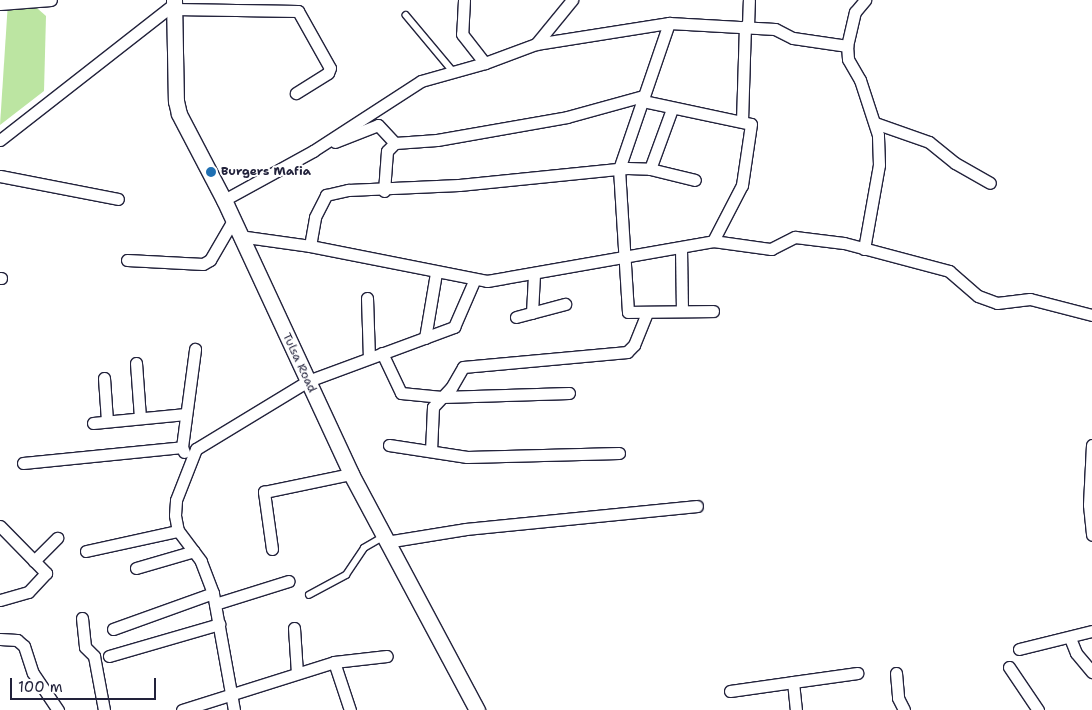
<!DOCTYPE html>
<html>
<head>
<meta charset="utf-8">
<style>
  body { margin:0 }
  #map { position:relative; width:1092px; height:710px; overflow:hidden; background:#fff; font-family:"Shantell Sans",sans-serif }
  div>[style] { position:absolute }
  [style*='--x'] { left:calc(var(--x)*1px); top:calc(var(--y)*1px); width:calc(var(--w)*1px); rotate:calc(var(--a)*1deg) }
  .green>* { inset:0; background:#bce5a2 }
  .roads { filter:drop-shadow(1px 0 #22223b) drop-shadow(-1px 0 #22223b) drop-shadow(0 1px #22223b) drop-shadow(0 -1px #22223b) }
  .service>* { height:5.5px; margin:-2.75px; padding:0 2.75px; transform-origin:2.75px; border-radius:2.75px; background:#fff }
  .minor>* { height:11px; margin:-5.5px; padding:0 5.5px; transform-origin:5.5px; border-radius:5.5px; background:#fff }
  .secondary>* { height:15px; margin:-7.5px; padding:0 7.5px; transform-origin:7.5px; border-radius:7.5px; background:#fff }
  .dots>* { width:14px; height:14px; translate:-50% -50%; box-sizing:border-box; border:2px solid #fff; border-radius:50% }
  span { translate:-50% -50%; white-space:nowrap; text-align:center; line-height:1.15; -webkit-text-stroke:4px #fff; paint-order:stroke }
  .poi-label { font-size:12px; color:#22223b; font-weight:700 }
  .left { translate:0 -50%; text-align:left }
  .street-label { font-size:12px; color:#22223b }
  .scale { position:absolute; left:10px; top:678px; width:146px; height:22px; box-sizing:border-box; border:2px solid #22223b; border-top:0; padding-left:6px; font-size:15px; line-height:18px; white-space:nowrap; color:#22223b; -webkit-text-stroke:4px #fff; paint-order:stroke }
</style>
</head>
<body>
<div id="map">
  <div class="green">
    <i style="clip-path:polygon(29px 1px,46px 16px,44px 91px,0 125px,8px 2px)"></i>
  </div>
  <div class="roads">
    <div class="service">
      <i style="--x:406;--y:15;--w:72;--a:50.1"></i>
      <i style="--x:309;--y:595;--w:42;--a:-28.4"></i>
      <i style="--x:346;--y:575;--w:32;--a:-56"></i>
      <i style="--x:364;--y:548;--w:22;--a:-30"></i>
    </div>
    <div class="minor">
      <i style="--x:464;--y:0;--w:34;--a:93"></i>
      <i style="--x:462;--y:34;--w:37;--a:52"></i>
      <i style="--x:0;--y:4;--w:51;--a:-4.5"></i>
      <i style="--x:174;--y:9;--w:124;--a:0.9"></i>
      <i style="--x:298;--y:11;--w:65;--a:60.7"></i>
      <i style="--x:330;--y:68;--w:5;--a:112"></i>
      <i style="--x:328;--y:73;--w:38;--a:148"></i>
      <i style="--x:669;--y:23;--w:154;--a:108.9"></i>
      <i style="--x:619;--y:169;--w:143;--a:86.4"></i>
      <i style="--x:628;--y:312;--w:85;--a:-0.7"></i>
      <i style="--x:748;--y:26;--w:26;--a:-88"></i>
      <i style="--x:536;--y:44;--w:135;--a:-9"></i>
      <i style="--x:669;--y:23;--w:106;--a:3.2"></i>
      <i style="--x:775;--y:29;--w:20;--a:27"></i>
      <i style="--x:793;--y:38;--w:55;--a:8.4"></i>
      <i style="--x:643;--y:101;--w:110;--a:12"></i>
      <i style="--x:751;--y:124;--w:62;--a:98.4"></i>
      <i style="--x:742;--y:185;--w:63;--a:117.4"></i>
      <i style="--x:742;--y:121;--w:95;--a:-88.2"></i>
      <i style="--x:875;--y:123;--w:57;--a:19.4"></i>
      <i style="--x:929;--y:142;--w:33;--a:39"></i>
      <i style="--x:955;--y:163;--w:40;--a:29.7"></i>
      <i style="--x:0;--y:140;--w:221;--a:-38"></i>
      <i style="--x:335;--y:142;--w:46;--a:-21.6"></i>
      <i style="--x:378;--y:125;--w:25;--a:47"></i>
      <i style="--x:650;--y:169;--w:64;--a:-69.9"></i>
      <i style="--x:0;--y:176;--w:120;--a:11"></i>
      <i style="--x:384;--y:191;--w:40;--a:-85.7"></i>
      <i style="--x:387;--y:151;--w:11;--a:-45"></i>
      <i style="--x:395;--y:143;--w:42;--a:-4.1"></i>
      <i style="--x:437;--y:140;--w:132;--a:-10"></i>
      <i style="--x:567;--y:117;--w:79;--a:-15.4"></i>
      <i style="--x:224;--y:200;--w:102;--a:-28.8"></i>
      <i style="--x:313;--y:151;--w:129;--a:-32.9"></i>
      <i style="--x:421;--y:81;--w:66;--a:-15.7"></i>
      <i style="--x:485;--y:63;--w:54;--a:-20.4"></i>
      <i style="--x:536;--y:44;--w:57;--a:-50.7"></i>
      <i style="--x:239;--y:236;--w:72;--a:8"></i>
      <i style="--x:310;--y:246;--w:180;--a:11.2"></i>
      <i style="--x:487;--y:281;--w:230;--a:-10"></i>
      <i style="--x:713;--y:241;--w:59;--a:7.9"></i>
      <i style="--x:771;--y:249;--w:27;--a:-27"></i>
      <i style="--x:795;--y:237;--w:49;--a:7"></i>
      <i style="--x:844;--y:243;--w:109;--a:14.9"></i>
      <i style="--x:949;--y:271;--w:38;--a:41"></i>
      <i style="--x:978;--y:296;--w:20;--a:20"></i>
      <i style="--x:997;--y:303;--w:33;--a:-7"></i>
      <i style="--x:1030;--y:299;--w:64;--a:14.5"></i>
      <i style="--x:310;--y:246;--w:29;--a:-80"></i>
      <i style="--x:315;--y:217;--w:25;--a:-63"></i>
      <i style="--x:326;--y:195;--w:23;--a:-13"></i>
      <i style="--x:348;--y:190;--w:111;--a:-2.6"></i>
      <i style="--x:459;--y:185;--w:169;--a:-5.8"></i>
      <i style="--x:627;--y:168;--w:23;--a:2"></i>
      <i style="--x:650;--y:169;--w:46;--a:13.7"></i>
      <i style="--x:681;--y:248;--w:63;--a:89.1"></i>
      <i style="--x:864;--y:249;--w:85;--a:-79.9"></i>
      <i style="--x:879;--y:165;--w:30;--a:-92"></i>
      <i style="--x:878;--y:135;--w:58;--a:-108.1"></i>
      <i style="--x:860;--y:80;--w:24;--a:-120"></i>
      <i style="--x:848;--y:59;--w:13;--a:-94"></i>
      <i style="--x:847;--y:46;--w:35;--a:-77"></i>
      <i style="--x:855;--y:12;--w:16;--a:-50"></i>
      <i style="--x:127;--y:260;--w:76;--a:3"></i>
      <i style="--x:203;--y:264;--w:8;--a:-30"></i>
      <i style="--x:210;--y:260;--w:44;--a:-59.9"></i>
      <i style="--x:0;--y:278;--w:1;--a:0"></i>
      <i style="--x:367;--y:298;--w:60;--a:88.1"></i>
      <i style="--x:532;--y:313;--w:39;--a:-87"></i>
      <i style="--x:516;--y:317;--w:51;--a:-14.9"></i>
      <i style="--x:425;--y:338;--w:66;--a:-80.4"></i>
      <i style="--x:382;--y:353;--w:44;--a:64.6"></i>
      <i style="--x:401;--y:393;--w:41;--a:5.6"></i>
      <i style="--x:442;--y:397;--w:127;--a:-1.8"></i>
      <i style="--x:136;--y:363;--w:55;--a:85.8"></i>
      <i style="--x:104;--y:378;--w:43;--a:86"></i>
      <i style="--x:93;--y:423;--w:93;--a:-5.5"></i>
      <i style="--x:389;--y:445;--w:79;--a:8.7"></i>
      <i style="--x:467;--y:457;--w:152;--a:-1.5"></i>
      <i style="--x:1092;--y:445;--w:60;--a:92.9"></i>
      <i style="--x:1089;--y:505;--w:30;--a:84"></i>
      <i style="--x:431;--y:451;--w:44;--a:-87.4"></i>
      <i style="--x:433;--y:407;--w:26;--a:-47"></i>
      <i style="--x:451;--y:388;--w:24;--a:-60"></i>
      <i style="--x:463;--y:367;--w:165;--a:-5.2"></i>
      <i style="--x:627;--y:352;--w:10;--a:-45"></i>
      <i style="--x:634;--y:345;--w:35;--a:-68"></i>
      <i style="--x:184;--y:452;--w:5;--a:-112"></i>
      <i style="--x:182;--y:447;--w:99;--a:-82.4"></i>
      <i style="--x:23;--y:463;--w:160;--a:-5.7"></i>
      <i style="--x:0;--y:526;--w:66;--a:45.6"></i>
      <i style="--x:46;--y:573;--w:26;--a:133"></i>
      <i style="--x:28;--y:592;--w:29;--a:164"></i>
      <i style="--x:386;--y:542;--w:81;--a:-9.2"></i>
      <i style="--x:466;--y:529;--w:232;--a:-5.7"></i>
      <i style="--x:272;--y:549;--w:58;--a:-98"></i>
      <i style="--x:264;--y:492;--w:89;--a:-11.7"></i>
      <i style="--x:86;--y:551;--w:94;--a:-12.3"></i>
      <i style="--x:34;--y:561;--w:33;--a:-45"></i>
      <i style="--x:136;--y:568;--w:60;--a:-16.3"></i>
      <i style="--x:215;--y:604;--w:77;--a:-17.3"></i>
      <i style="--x:82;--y:618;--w:29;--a:84"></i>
      <i style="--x:85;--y:647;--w:13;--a:45"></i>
      <i style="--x:94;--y:656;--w:55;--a:79.5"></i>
      <i style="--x:294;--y:628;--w:45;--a:86.2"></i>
      <i style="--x:113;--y:629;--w:106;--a:-19.8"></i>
      <i style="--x:1070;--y:638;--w:16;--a:68"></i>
      <i style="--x:1076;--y:653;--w:25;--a:50"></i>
      <i style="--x:0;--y:639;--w:17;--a:3"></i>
      <i style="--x:17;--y:640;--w:9;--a:41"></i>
      <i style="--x:24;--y:646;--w:28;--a:72"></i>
      <i style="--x:33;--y:673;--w:45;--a:56"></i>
      <i style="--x:1019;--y:649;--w:75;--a:-13.9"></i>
      <i style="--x:109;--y:656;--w:115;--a:-16.2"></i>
      <i style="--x:334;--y:662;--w:51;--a:71.6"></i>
      <i style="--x:1009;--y:667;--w:52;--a:56"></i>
      <i style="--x:896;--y:673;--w:25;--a:85"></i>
      <i style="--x:898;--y:698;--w:13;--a:63"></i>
      <i style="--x:793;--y:682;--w:65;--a:-8"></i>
      <i style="--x:730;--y:691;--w:64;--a:-8.1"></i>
      <i style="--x:793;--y:682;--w:28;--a:84"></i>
      <i style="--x:182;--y:710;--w:159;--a:-17.5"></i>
      <i style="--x:334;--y:662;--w:53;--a:-6.5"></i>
      <i style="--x:234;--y:710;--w:119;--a:-100.2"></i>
      <i style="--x:213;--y:593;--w:34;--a:-111"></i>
      <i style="--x:201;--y:561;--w:38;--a:-127"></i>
      <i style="--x:178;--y:531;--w:16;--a:-101"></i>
      <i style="--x:175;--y:515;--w:15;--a:-86"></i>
      <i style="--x:176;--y:500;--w:55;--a:-68.6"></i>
      <i style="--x:196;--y:449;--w:131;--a:-31.3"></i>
      <i style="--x:308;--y:381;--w:156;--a:-20.3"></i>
      <i style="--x:454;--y:327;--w:50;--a:-66.5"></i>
    </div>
    <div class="secondary">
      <i style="--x:174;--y:0;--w:101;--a:88.9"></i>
      <i style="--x:176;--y:101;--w:13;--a:77"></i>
      <i style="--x:179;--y:114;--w:97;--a:62.4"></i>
      <i style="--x:224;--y:200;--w:302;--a:65.1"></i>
      <i style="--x:351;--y:474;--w:268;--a:61.9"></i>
    </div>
  </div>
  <div class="dots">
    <i style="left:211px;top:172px;background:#1f6fb2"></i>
  </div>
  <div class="poi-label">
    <span class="left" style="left:221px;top:172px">Burgers Mafia</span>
  </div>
  <div class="street-label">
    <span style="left:299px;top:363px;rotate:65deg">Tulsa Road</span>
  </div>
  <div class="scale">100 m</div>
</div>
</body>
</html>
